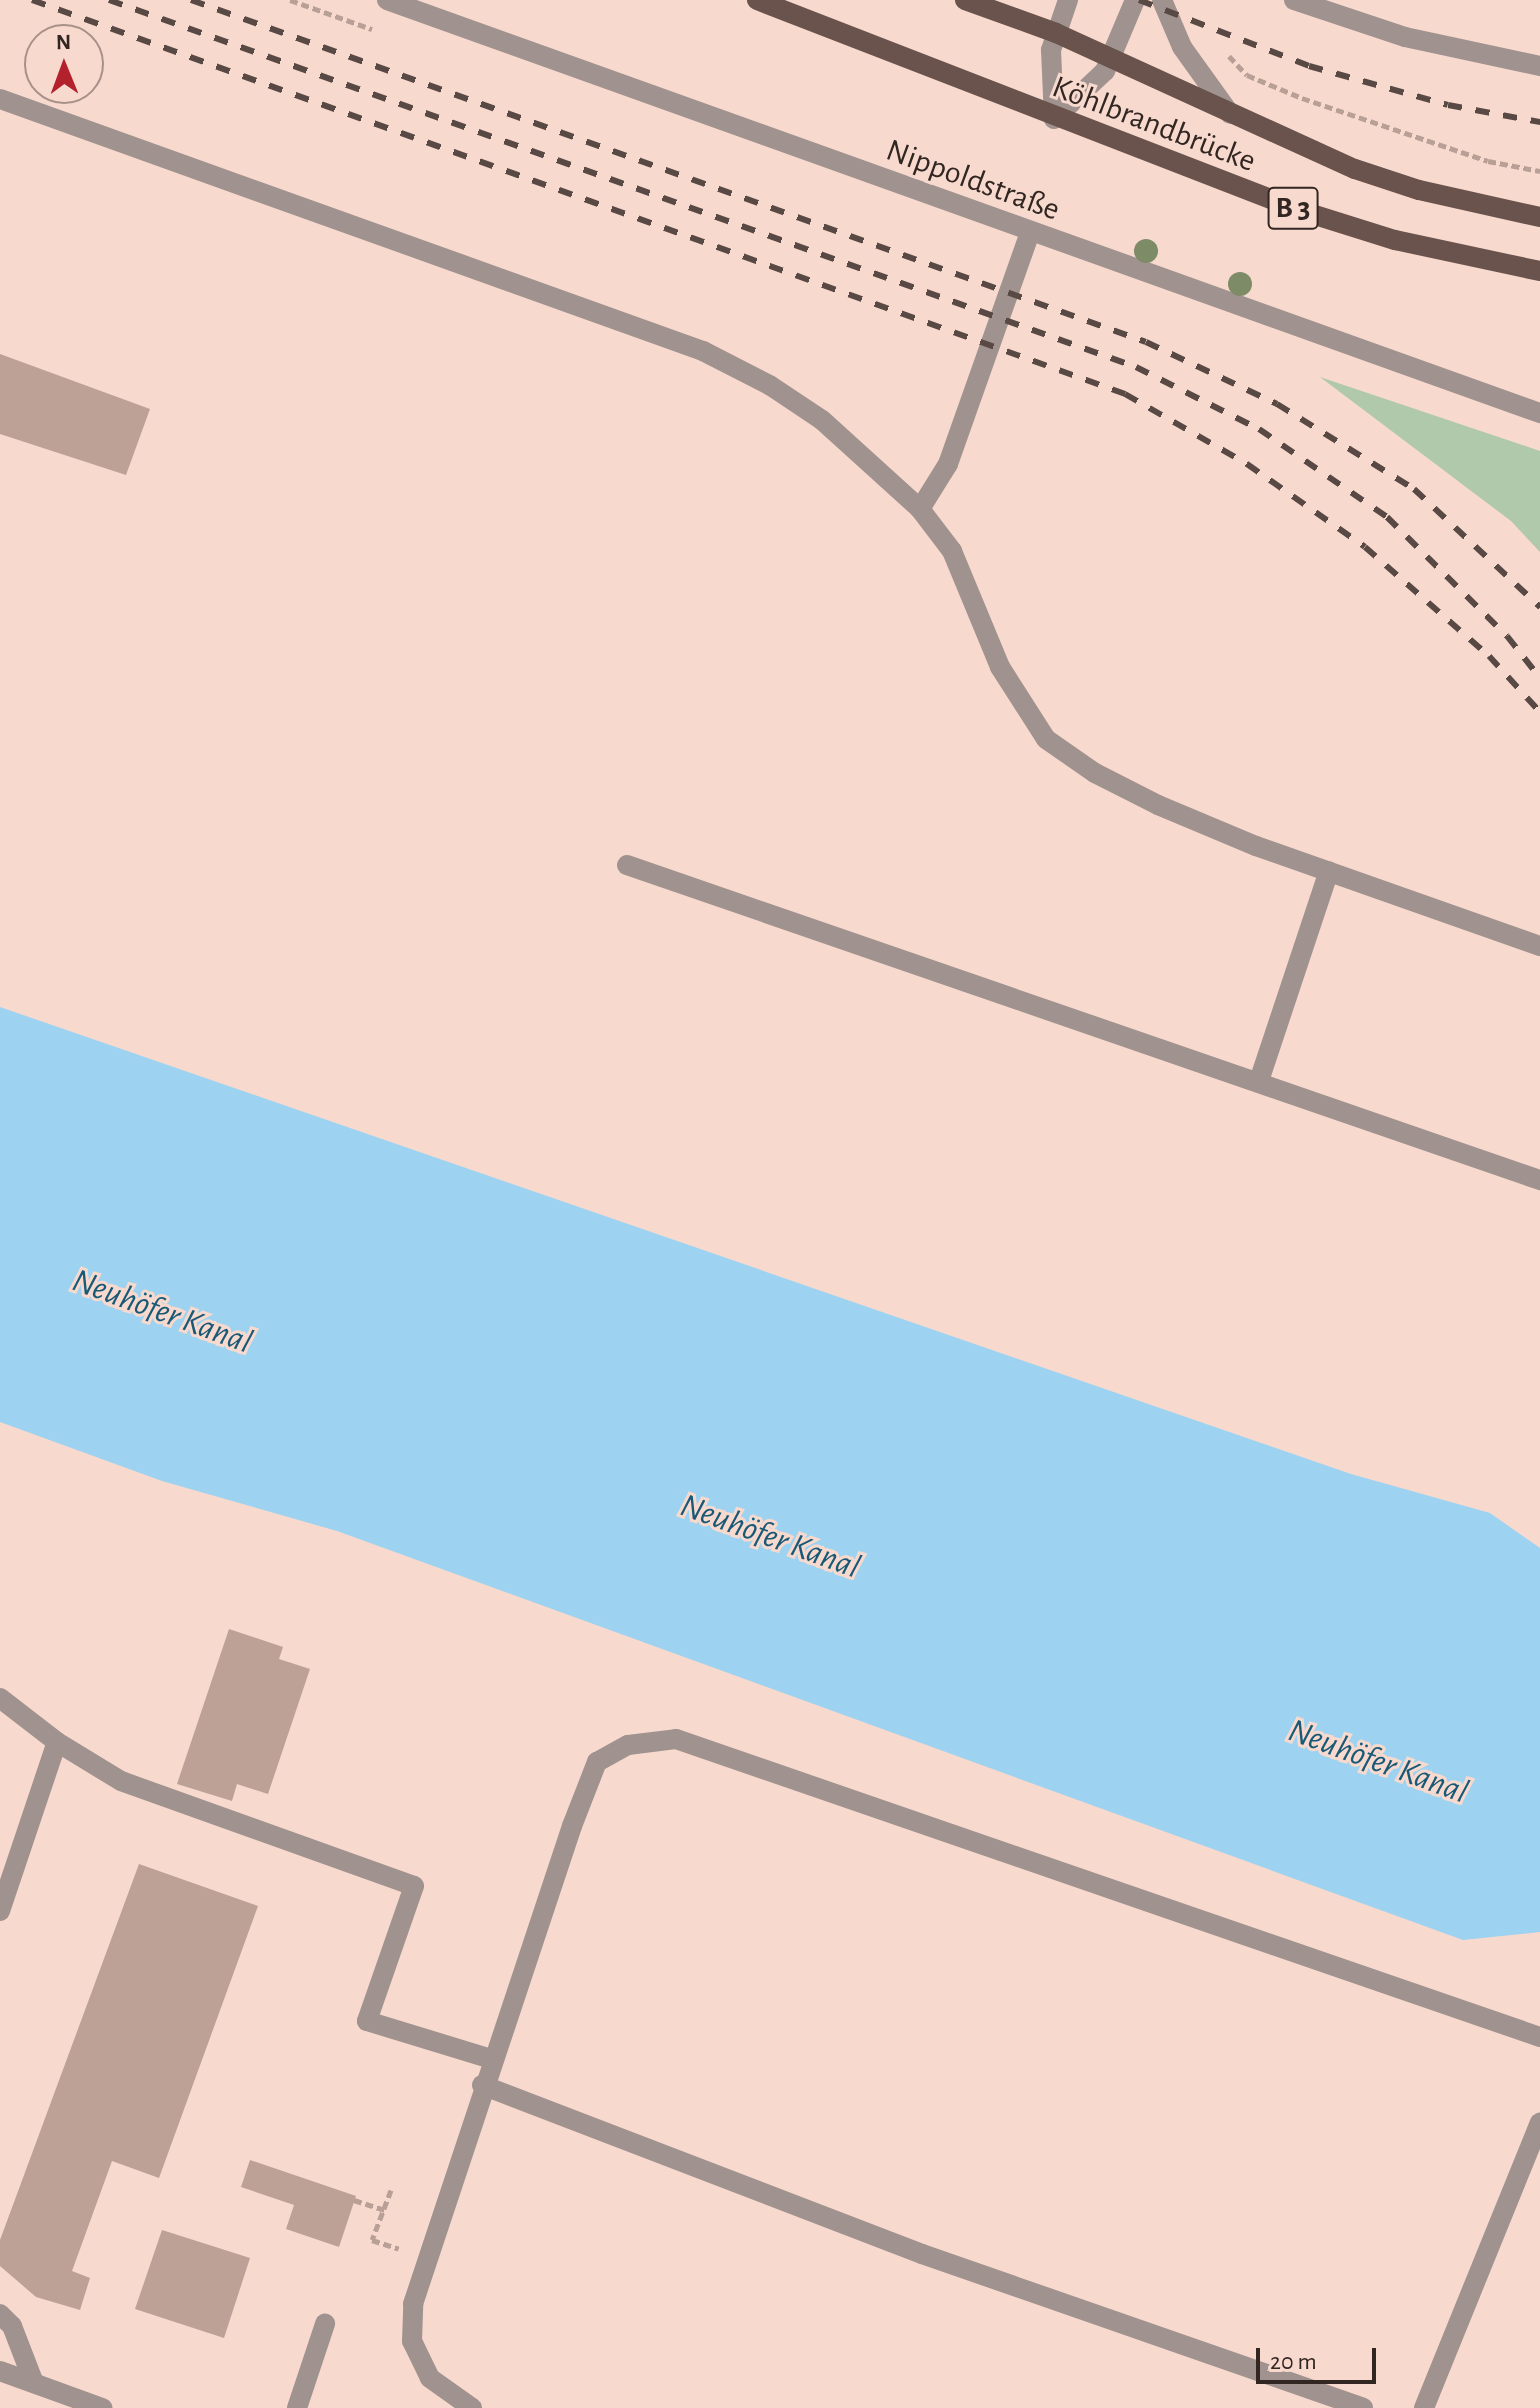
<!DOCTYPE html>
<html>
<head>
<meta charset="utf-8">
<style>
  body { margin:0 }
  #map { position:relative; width:1540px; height:2408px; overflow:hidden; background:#f8d9ce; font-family:"Alegreya Sans",sans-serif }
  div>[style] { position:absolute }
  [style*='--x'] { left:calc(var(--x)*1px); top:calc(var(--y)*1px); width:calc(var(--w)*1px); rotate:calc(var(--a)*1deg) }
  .green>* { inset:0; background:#afc9aa }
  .water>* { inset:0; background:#9dd3f1 }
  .building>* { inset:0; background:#bda096 }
  .path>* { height:5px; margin-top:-2.5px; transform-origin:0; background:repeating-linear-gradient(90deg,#b8a097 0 8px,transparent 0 12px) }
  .lane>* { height:20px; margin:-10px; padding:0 10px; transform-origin:10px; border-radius:10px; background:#a0938f }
  .street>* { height:20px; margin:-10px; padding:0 10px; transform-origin:10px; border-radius:10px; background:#a0938f }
  .primary>* { height:20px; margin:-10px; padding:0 10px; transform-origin:10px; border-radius:10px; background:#69534c }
  .rail>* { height:6px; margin-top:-3px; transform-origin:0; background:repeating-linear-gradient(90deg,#584944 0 14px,transparent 0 28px) }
  .trees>* { width:24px; height:24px; margin:-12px; border-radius:50%; background:#7e8b67 }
  span { translate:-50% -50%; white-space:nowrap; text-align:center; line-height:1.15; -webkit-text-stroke:6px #f8d9ce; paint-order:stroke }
  .shield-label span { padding:2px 6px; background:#f8d9ce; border:2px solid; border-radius:6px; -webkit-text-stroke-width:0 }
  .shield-label { font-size:30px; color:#312622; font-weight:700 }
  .street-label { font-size:32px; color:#312622 }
  .water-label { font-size:34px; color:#185977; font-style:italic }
  .north { position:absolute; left:24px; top:24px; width:80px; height:80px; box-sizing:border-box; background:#f8d9ce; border:2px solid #a89189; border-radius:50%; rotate:359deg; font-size:22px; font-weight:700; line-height:32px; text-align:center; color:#312622 }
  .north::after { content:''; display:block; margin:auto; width:28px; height:36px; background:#b3212d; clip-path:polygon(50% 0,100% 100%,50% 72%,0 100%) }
  .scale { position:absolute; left:1256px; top:2348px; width:120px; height:36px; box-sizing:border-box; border:4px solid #312622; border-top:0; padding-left:10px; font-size:24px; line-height:28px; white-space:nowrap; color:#312622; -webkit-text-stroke:6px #f8d9ce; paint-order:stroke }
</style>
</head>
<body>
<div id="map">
  <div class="green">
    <i style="clip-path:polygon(1320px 377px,1540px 451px,1540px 552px,1511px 521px)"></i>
  </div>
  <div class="water">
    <i style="clip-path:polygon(0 1007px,1351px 1474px,1490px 1513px,1540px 1548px,1540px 1932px,1463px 1940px,337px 1531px,162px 1481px,0 1422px)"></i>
  </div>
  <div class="building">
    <i style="clip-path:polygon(0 354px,150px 409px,126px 475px,0 434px)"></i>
    <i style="clip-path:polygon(229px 1629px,283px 1647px,279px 1659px,310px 1669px,268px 1794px,237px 1784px,232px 1801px,177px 1784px)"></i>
    <i style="clip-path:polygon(139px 1864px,258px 1906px,159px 2178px,112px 2161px,72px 2271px,90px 2278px,80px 2310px,36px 2297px,0 2266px,0 2240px)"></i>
    <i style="clip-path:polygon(250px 2160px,356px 2196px,339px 2247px,286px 2229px,294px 2205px,241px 2187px)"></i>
    <i style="clip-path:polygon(162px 2230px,250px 2258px,224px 2338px,135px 2309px)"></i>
  </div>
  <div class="path">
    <i style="--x:290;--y:0;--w:87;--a:19.5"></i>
    <i style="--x:1229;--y:56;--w:26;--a:47"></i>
    <i style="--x:1247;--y:75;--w:60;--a:22.7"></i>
    <i style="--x:1302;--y:98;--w:196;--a:18.7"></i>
    <i style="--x:1488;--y:161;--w:53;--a:10.9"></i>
    <i style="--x:391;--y:2190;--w:53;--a:110.8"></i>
    <i style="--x:372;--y:2240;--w:28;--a:18"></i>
    <i style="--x:354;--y:2200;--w:32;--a:18"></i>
  </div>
  <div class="lane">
    <i style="--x:1294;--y:0;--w:117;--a:18.4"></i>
    <i style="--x:1405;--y:37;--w:138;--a:12.1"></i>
    <i style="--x:0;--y:99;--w:747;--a:19.72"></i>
    <i style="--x:703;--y:351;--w:76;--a:27.2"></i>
    <i style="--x:771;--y:386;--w:61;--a:33.7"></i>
    <i style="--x:822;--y:420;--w:132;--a:42.2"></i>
    <i style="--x:920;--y:509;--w:53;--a:52.7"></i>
    <i style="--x:952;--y:551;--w:126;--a:67.5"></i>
    <i style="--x:1000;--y:667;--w:85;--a:57.4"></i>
    <i style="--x:1046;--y:739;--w:60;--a:34.8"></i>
    <i style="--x:1095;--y:773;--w:71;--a:26.9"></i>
    <i style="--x:1158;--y:805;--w:106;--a:22.7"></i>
    <i style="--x:1256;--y:846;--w:301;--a:19.4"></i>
    <i style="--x:920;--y:509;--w:53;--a:-58.1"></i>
    <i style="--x:948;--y:464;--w:246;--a:-70.5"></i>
    <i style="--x:627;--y:865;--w:966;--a:19.04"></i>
    <i style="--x:1259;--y:1081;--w:221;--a:-71.6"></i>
    <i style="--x:0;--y:1698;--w:72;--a:37.7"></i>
    <i style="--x:57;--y:1742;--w:75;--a:31.4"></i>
    <i style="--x:121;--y:1781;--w:311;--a:19.7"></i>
    <i style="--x:414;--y:1886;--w:143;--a:109.2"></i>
    <i style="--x:367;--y:2021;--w:130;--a:17"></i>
    <i style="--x:0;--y:1911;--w:178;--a:-71.4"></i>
    <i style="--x:482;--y:2085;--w:471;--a:21"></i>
    <i style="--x:922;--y:2254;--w:467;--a:19.2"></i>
    <i style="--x:0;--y:2314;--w:17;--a:45"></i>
    <i style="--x:12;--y:2326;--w:61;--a:68.9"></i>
    <i style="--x:297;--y:2408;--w:89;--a:-71.6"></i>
    <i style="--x:472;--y:2408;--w:52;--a:-144.5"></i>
    <i style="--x:430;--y:2378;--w:41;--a:-115.9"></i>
    <i style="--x:412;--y:2341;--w:37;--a:-88"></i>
    <i style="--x:413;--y:2304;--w:504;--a:-71.6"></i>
    <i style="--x:572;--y:1826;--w:69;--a:-68.7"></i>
    <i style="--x:597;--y:1762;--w:35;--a:-29"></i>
    <i style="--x:628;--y:1745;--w:48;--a:-7.1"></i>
    <i style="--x:676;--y:1739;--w:914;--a:19.03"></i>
    <i style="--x:1424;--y:2408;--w:308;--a:-67.9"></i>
  </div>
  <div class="street">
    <i style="--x:387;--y:0;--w:1225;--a:19.71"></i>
    <i style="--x:1068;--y:0;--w:53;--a:108.8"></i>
    <i style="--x:1051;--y:50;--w:69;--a:87.5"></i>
    <i style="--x:1054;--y:119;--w:70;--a:-43.3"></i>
    <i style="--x:1105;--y:71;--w:77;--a:-67.1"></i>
    <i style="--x:1162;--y:0;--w:51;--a:66.9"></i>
    <i style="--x:1182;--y:47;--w:82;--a:54.4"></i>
    <i style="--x:0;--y:2371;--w:109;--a:19.9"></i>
  </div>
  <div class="primary">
    <i style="--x:757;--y:0;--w:581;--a:21.18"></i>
    <i style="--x:1299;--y:210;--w:101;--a:17.4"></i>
    <i style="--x:1395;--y:240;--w:148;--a:12.1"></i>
    <i style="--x:965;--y:0;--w:97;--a:19.9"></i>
    <i style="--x:1056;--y:33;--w:328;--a:24.5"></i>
    <i style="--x:1355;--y:169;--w:67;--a:18.2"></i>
    <i style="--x:1419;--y:190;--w:124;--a:12.6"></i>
  </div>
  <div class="rail">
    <i style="--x:32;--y:0;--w:1162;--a:19.82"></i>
    <i style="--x:1125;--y:394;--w:141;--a:29.8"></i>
    <i style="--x:1247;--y:464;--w:144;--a:35.1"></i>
    <i style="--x:1365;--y:547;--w:165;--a:41.3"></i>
    <i style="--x:1489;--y:656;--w:76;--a:47.7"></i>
    <i style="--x:109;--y:0;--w:1091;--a:19.66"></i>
    <i style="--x:1136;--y:367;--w:138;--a:26.8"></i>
    <i style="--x:1259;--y:429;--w:155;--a:34.5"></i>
    <i style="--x:1387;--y:517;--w:169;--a:44.8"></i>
    <i style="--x:1507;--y:636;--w:53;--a:51.8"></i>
    <i style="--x:191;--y:0;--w:1014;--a:19.7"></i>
    <i style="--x:1146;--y:342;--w:145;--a:25.3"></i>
    <i style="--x:1277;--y:404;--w:161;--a:31.8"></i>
    <i style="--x:1414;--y:489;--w:173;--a:43.1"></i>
    <i style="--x:1139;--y:0;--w:182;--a:21.2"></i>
    <i style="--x:1309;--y:66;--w:144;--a:15.7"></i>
    <i style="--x:1448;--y:105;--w:94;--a:10.5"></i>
  </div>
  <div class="trees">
    <i style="left:1146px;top:251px"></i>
    <i style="left:1240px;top:284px"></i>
  </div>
  <div class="shield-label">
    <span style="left:1293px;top:208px">B 3</span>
  </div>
  <div class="street-label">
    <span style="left:1154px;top:124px;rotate:21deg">Köhlbrandbrücke</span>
    <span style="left:973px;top:180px;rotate:20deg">Nippoldstraße</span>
  </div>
  <div class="water-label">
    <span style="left:162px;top:1312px;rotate:20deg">Neuhöfer Kanal</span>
    <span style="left:770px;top:1537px;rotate:20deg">Neuhöfer Kanal</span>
    <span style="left:1378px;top:1762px;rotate:20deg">Neuhöfer Kanal</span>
  </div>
  <div class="north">N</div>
  <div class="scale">20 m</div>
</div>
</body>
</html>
